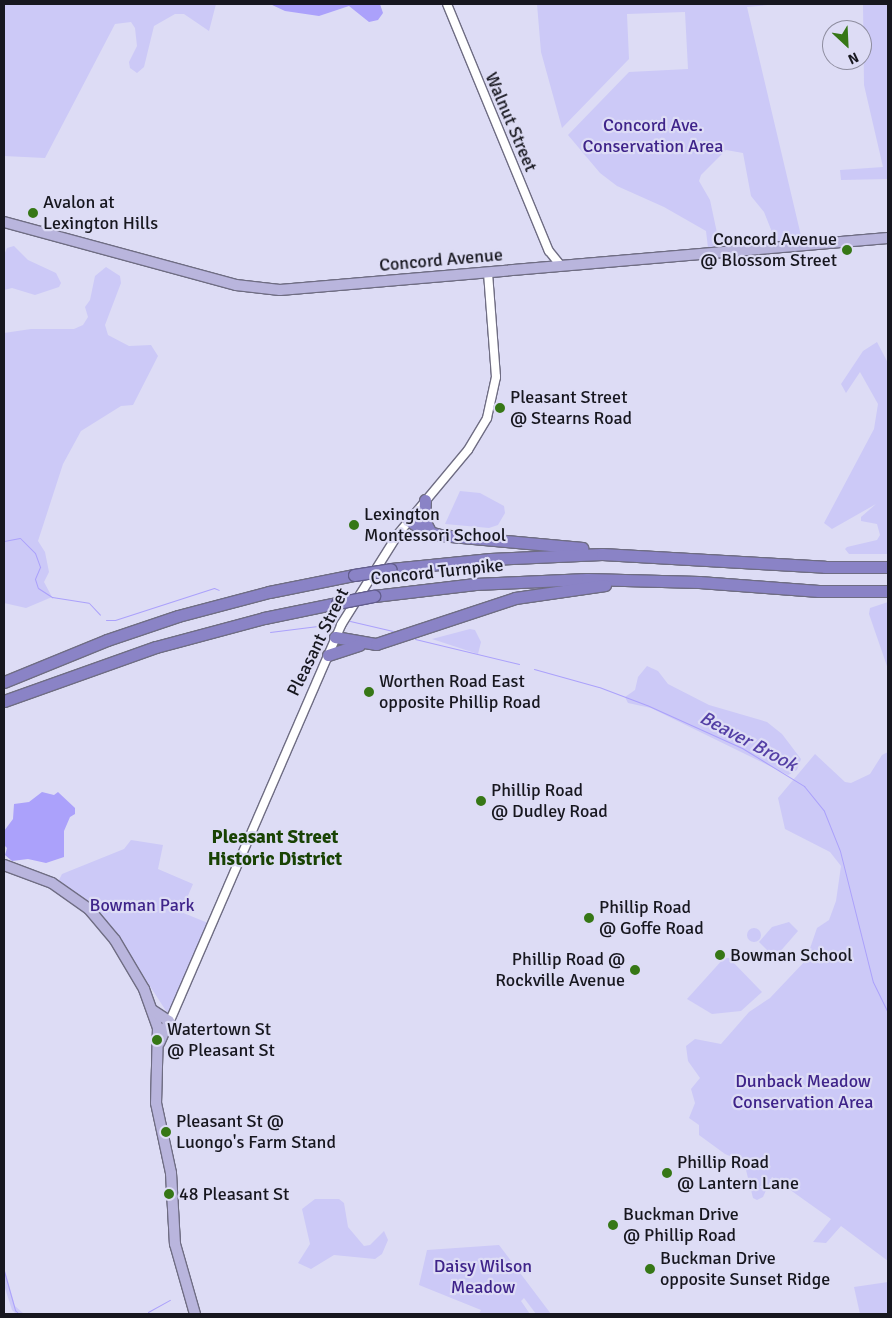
<!DOCTYPE html>
<html>
<head>
<meta charset="utf-8">
<style>
  body { margin:0 }
  #map { position:relative; width:892px; height:1318px; overflow:hidden; background:#dddcf5; font-family:Signika,sans-serif }
  div>[style] { position:absolute }
  [style*='--x'] { left:calc(var(--x)*1px); top:calc(var(--y)*1px); width:calc(var(--w)*1px); rotate:calc(var(--a)*1deg) }
  .green>* { inset:0; background:#ccc9f7 }
  .round { border-radius:50% }
  .water>* { inset:0; background:#aba1fb }
  .stream>* { height:1px; margin:-0.5px; padding:0 0.5px; transform-origin:0.5px; border-radius:0.5px; background:#aba1fb }
  .roads { filter:drop-shadow(1px 0 #6f6d83) drop-shadow(-1px 0 #6f6d83) drop-shadow(0 1px #6f6d83) drop-shadow(0 -1px #6f6d83) }
  .minor>* { height:8px; margin:-4px; padding:0 4px; transform-origin:4px; border-radius:4px; background:#fff }
  .major>* { height:10px; margin:-5px; padding:0 5px; transform-origin:5px; border-radius:5px; background:#b9b5dd }
  .highway>* { height:11px; margin:-5.5px; padding:0 5.5px; transform-origin:5.5px; border-radius:5.5px; background:#8a83c6 }
  .bridges { filter:drop-shadow(1px 0 #625d8c) drop-shadow(-1px 0 #625d8c) drop-shadow(0 1px #625d8c) drop-shadow(0 -1px #625d8c) }
  .highway-bridge>* { height:11px; margin:-5.5px; padding:0 5.5px; transform-origin:5.5px; border-radius:5.5px; background:#8a83c6 }
  .dots>* { width:14px; height:14px; translate:-50% -50%; box-sizing:border-box; border:2px solid #dddcf5; border-radius:50% }
  span { translate:-50% -50%; white-space:nowrap; text-align:center; line-height:1.15; -webkit-text-stroke:4.5px #dddcf5; paint-order:stroke }
  .street-label { font-size:18px; color:#17171f }
  .park-label { font-size:18px; color:#3f248a }
  .poi-label { font-size:18px; color:#17171f }
  .left { translate:0 -50%; text-align:left }
  .right { translate:-100% -50%; text-align:right }
  .water-label { font-size:19px; color:#533ea5; font-style:italic }
  .neighbourhood-label { font-size:19px; color:#194304; font-weight:700 }
  .frame { position:absolute; inset:0; border:5px solid #17171f; pointer-events:none }
  .north { position:absolute; left:822px; top:20px; width:50px; height:50px; box-sizing:border-box; background:#dddcf5; border:1px solid #8e8d9f; border-radius:50%; rotate:155deg; font-size:14px; font-weight:700; line-height:20px; text-align:center; color:#17171f }
  .north::after { content:''; display:block; margin:auto; width:18px; height:22px; background:#367716; clip-path:polygon(50% 0,100% 100%,50% 72%,0 100%) }
</style>
</head>
<body>
<div id="map">
  <div class="green">
    <i style="clip-path:polygon(4px 4px,216px 4px,209px 31px,184px 14px,175px 14px,154px 26px,144px 67px,137px 73px,130px 68px,129px 62px,137px 46px,135px 28px,131px 22px,115px 24px,45px 158px,4px 156px)"></i>
    <i style="clip-path:polygon(537px 4px,779px 4px,747px 7px,802px 240px,776px 242px,764px 212px,751px 196px,743px 153px,726px 150px,701px 175px,699px 181px,710px 200px,720px 247px,708px 248px,706px 231px,664px 207px,617px 186px,600px 173px,568px 135px,629px 72px,688px 69px,685px 12px,627px 14px,629px 59px,562px 128px,541px 52px)"></i>
    <i style="clip-path:polygon(863px 4px,888px 4px,888px 179px,841px 180px,840px 170px,883px 167px,864px 85px)"></i>
    <i style="clip-path:polygon(14px 246px,28px 260px,56px 273px,61px 283px,59px 287px,35px 295px,12px 288px,4px 290px,4px 255px,7px 248px)"></i>
    <i style="clip-path:polygon(106px 267px,120px 276px,121px 283px,105px 325px,108px 335px,129px 346px,151px 345px,158px 356px,133px 405px,121px 406px,81px 431px,63px 464px,38px 541px,45px 552px,49px 572px,44px 582px,52px 597px,26px 608px,4px 603px,4px 333px,31px 329px,74px 329px,83px 325px,88px 317px,85px 307px,90px 300px,95px 276px)"></i>
    <i style="clip-path:polygon(877px 342px,888px 363px,888px 554px,849px 554px,845px 549px,847px 547px,877px 540px,880px 535px,877px 524px,861px 521px,861px 517px,876px 504px,832px 529px,824px 523px,874px 429px,878px 404px,860px 372px,846px 393px,841px 384px,863px 351px)"></i>
    <i style="clip-path:polygon(460px 491px,480px 493px,504px 506px,505px 513px,498px 525px,489px 528px,445px 524px)"></i>
    <i style="clip-path:polygon(888px 602px,888px 669px,869px 614px,870px 608px)"></i>
    <i style="clip-path:polygon(470px 629px,475px 630px,481px 642px,478px 654px,432px 639px)"></i>
    <i style="clip-path:polygon(647px 666px,658px 671px,668px 684px,709px 705px,767px 722px,782px 734px,801px 759px,797px 770px,788px 775px,651px 708px,628px 703px,625px 697px,635px 690px,638px 677px)"></i>
    <i style="clip-path:polygon(888px 752px,888px 1261px,841px 1226px,826px 1243px,813px 1242px,831px 1219px,772px 1177px,763px 1197px,757px 1200px,753px 1198px,744px 1162px,725px 1154px,699px 1135px,699px 1125px,689px 1118px,695px 1103px,691px 1089px,700px 1078px,688px 1061px,686px 1046px,695px 1039px,721px 1044px,749px 1012px,770px 998px,806px 960px,817px 928px,829px 920px,836px 901px,841px 866px,830px 852px,785px 829px,778px 798px,815px 754px,845px 782px,851px 783px,870px 774px,882px 755px)"></i>
    <i style="clip-path:polygon(131px 840px,163px 845px,158px 869px,193px 884px,181px 912px,208px 923px,168px 1014px,115px 932px,95px 909px,59px 880px,62px 874px,124px 849px)"></i>
    <i style="clip-path:polygon(789px 922px,798px 931px,778px 954px,772px 955px,759px 942px,772px 927px)"></i>
    <i class="round" style="left:747px;top:928px;width:14px;height:14px"></i>
    <i style="clip-path:polygon(724px 958px,729px 958px,762px 992px,741px 1011px,712px 1014px,687px 999px)"></i>
    <i style="clip-path:polygon(315px 1199px,339px 1199px,344px 1203px,348px 1227px,364px 1246px,370px 1245px,384px 1231px,388px 1240px,382px 1254px,375px 1259px,334px 1255px,311px 1269px,298px 1263px,310px 1244px,302px 1209px)"></i>
    <i style="clip-path:polygon(499px 1245px,551px 1314px,536px 1314px,524px 1298px,521px 1301px,530px 1314px,479px 1314px,481px 1310px,419px 1285px,427px 1250px)"></i>
    <i style="clip-path:polygon(4px 1267px,15px 1306px,24px 1314px,16px 1314px,12px 1310px,4px 1285px)"></i>
    <i style="clip-path:polygon(888px 1282px,888px 1314px,860px 1314px,854px 1287px)"></i>
  </div>
  <div class="water">
    <i style="clip-path:polygon(270px 4px,380px 4px,383px 13px,378px 20px,369px 22px,349px 6px,319px 16px,285px 11px)"></i>
    <i style="clip-path:polygon(42px 792px,54px 795px,58px 792px,75px 808px,75px 814px,70px 817px,64px 831px,64px 857px,46px 863px,28px 859px,12px 861px,5px 855px,7px 848px,4px 845px,4px 831px,13px 819px,14px 804px,29px 802px)"></i>
  </div>
  <div class="stream">
    <i style="--x:4;--y:541;--w:16;--a:-11"></i>
    <i style="--x:20;--y:538;--w:21;--a:45"></i>
    <i style="--x:35;--y:553;--w:15;--a:70"></i>
    <i style="--x:40;--y:567;--w:13;--a:113"></i>
    <i style="--x:35;--y:579;--w:9;--a:72"></i>
    <i style="--x:38;--y:588;--w:17;--a:33"></i>
    <i style="--x:52;--y:597;--w:37;--a:9"></i>
    <i style="--x:89;--y:603;--w:16;--a:47"></i>
    <i style="--x:106;--y:620;--w:9;--a:0"></i>
    <i style="--x:115;--y:620;--w:104;--a:-17.9"></i>
    <i style="--x:214;--y:588;--w:5;--a:22"></i>
    <i style="--x:350;--y:621;--w:44;--a:13.1"></i>
    <i style="--x:270;--y:632;--w:64;--a:-7.1"></i>
    <i style="--x:415;--y:639;--w:107;--a:13.5"></i>
    <i style="--x:534;--y:669;--w:67;--a:15.5"></i>
    <i style="--x:599;--y:687;--w:53;--a:20.8"></i>
    <i style="--x:649;--y:706;--w:102;--a:24.3"></i>
    <i style="--x:742;--y:748;--w:73;--a:31.5"></i>
    <i style="--x:804;--y:786;--w:32;--a:51"></i>
    <i style="--x:824;--y:811;--w:43;--a:68.2"></i>
    <i style="--x:840;--y:851;--w:135;--a:75.9"></i>
    <i style="--x:873;--y:982;--w:34;--a:64"></i>
    <i style="--x:4;--y:1271;--w:41;--a:74.2"></i>
    <i style="--x:15;--y:1310;--w:6;--a:45"></i>
    <i style="--x:148;--y:1312;--w:25;--a:-29"></i>
  </div>
  <div class="roads">
    <div class="minor">
      <i style="--x:447;--y:4;--w:267;--a:67.6"></i>
      <i style="--x:549;--y:251;--w:19;--a:51"></i>
      <i style="--x:169;--y:1023;--w:434;--a:-66.6"></i>
      <i style="--x:341;--y:625;--w:107;--a:-57.9"></i>
      <i style="--x:398;--y:534;--w:109;--a:-50.2"></i>
      <i style="--x:468;--y:450;--w:37;--a:-59"></i>
      <i style="--x:487;--y:418;--w:42;--a:-77.6"></i>
      <i style="--x:496;--y:377;--w:105;--a:-94.4"></i>
    </div>
    <div class="major">
      <i style="--x:4;--y:222;--w:240;--a:15.2"></i>
      <i style="--x:236;--y:285;--w:44;--a:6.5"></i>
      <i style="--x:280;--y:290;--w:610;--a:-4.89"></i>
      <i style="--x:4;--y:865;--w:51;--a:20.6"></i>
      <i style="--x:52;--y:883;--w:45;--a:35.1"></i>
      <i style="--x:89;--y:909;--w:40;--a:50"></i>
      <i style="--x:115;--y:940;--w:57;--a:59.4"></i>
      <i style="--x:144;--y:989;--w:41;--a:70.3"></i>
      <i style="--x:158;--y:1028;--w:75;--a:91.5"></i>
      <i style="--x:156;--y:1103;--w:72;--a:77.9"></i>
      <i style="--x:171;--y:1173;--w:71;--a:86.8"></i>
      <i style="--x:175;--y:1244;--w:73;--a:74.1"></i>
      <i style="--x:152;--y:1010;--w:20;--a:33"></i>
      <i style="--x:169;--y:1021;--w:24;--a:114"></i>
    </div>
    <div class="highway">
      <i style="--x:425;--y:500;--w:20;--a:93"></i>
      <i style="--x:424;--y:520;--w:15;--a:62"></i>
      <i style="--x:408;--y:520;--w:20;--a:33"></i>
      <i style="--x:425;--y:531;--w:16;--a:15"></i>
      <i style="--x:440;--y:535;--w:143;--a:5.2"></i>
      <i style="--x:391;--y:569;--w:100;--a:-5.8"></i>
      <i style="--x:490;--y:559;--w:112;--a:-2.6"></i>
      <i style="--x:602;--y:554;--w:223;--a:3.3"></i>
      <i style="--x:825;--y:567;--w:63;--a:0"></i>
      <i style="--x:374;--y:596;--w:102;--a:-6.8"></i>
      <i style="--x:475;--y:584;--w:112;--a:-2.6"></i>
      <i style="--x:587;--y:579;--w:112;--a:1.5"></i>
      <i style="--x:699;--y:582;--w:120;--a:4.3"></i>
      <i style="--x:819;--y:591;--w:69;--a:0"></i>
      <i style="--x:335;--y:637;--w:42;--a:9.7"></i>
      <i style="--x:376;--y:644;--w:146;--a:-18.3"></i>
      <i style="--x:515;--y:598;--w:91;--a:-8.2"></i>
      <i style="--x:328;--y:655;--w:33;--a:-18"></i>
      <i style="--x:4;--y:682;--w:111;--a:-22.2"></i>
      <i style="--x:107;--y:640;--w:75;--a:-18.7"></i>
      <i style="--x:178;--y:616;--w:94;--a:-14.8"></i>
      <i style="--x:269;--y:592;--w:87;--a:-11.3"></i>
      <i style="--x:4;--y:701;--w:161;--a:-19.6"></i>
      <i style="--x:156;--y:647;--w:112;--a:-15"></i>
      <i style="--x:264;--y:618;--w:75;--a:-11.6"></i>
    </div>
  </div>
  <div class="bridges">
    <div class="highway-bridge">
      <i style="--x:354;--y:575;--w:37;--a:-9"></i>
      <i style="--x:337;--y:603;--w:38;--a:-11"></i>
    </div>
  </div>
  <div class="dots">
    <i style="left:33px;top:213px;background:#367716"></i>
    <i style="left:847px;top:250px;background:#367716"></i>
    <i style="left:500px;top:408px;background:#367716"></i>
    <i style="left:354px;top:525px;background:#367716"></i>
    <i style="left:369px;top:692px;background:#367716"></i>
    <i style="left:481px;top:801px;background:#367716"></i>
    <i style="left:589px;top:918px;background:#367716"></i>
    <i style="left:720px;top:955px;background:#367716"></i>
    <i style="left:635px;top:970px;background:#367716"></i>
    <i style="left:157px;top:1040px;background:#367716"></i>
    <i style="left:166px;top:1132px;background:#367716"></i>
    <i style="left:667px;top:1173px;background:#367716"></i>
    <i style="left:169px;top:1194px;background:#367716"></i>
    <i style="left:613px;top:1225px;background:#367716"></i>
    <i style="left:650px;top:1269px;background:#367716"></i>
  </div>
  <div class="street-label">
    <span style="left:511px;top:122px;rotate:67deg">Walnut Street</span>
    <span style="left:441px;top:260px;rotate:-5deg">Concord Avenue</span>
    <span style="left:437px;top:572px;rotate:-6deg">Concord Turnpike</span>
    <span style="left:318px;top:642px;rotate:-64deg">Pleasant Street</span>
  </div>
  <div class="park-label">
    <span style="left:653px;top:136px">Concord Ave.<br>Conservation Area</span>
    <span style="left:142px;top:905px">Bowman Park</span>
    <span style="left:803px;top:1092px">Dunback Meadow<br>Conservation Area</span>
    <span style="left:483px;top:1277px">Daisy Wilson<br>Meadow</span>
  </div>
  <div class="poi-label">
    <span class="left" style="left:43px;top:213px">Avalon at<br>Lexington Hills</span>
    <span class="right" style="left:837px;top:250px">Concord Avenue<br>@ Blossom Street</span>
    <span class="left" style="left:510px;top:408px">Pleasant Street<br>@ Stearns Road</span>
    <span class="left" style="left:364px;top:525px">Lexington<br>Montessori School</span>
    <span class="left" style="left:379px;top:692px">Worthen Road East<br>opposite Phillip Road</span>
    <span class="left" style="left:491px;top:801px">Phillip Road<br>@ Dudley Road</span>
    <span class="left" style="left:599px;top:918px">Phillip Road<br>@ Goffe Road</span>
    <span class="left" style="left:730px;top:955px">Bowman School</span>
    <span class="right" style="left:625px;top:970px">Phillip Road @<br>Rockville Avenue</span>
    <span class="left" style="left:167px;top:1040px">Watertown St<br>@ Pleasant St</span>
    <span class="left" style="left:176px;top:1132px">Pleasant St @<br>Luongo's Farm Stand</span>
    <span class="left" style="left:677px;top:1173px">Phillip Road<br>@ Lantern Lane</span>
    <span class="left" style="left:179px;top:1194px">48 Pleasant St</span>
    <span class="left" style="left:623px;top:1225px">Buckman Drive<br>@ Phillip Road</span>
    <span class="left" style="left:660px;top:1269px">Buckman Drive<br>opposite Sunset Ridge</span>
  </div>
  <div class="water-label">
    <span style="left:748px;top:742px;rotate:28deg">Beaver Brook</span>
  </div>
  <div class="neighbourhood-label">
    <span style="left:275px;top:849px">Pleasant Street<br>Historic District</span>
  </div>
  <div class="frame"></div>
  <div class="north">N</div>
</div>
</body>
</html>
